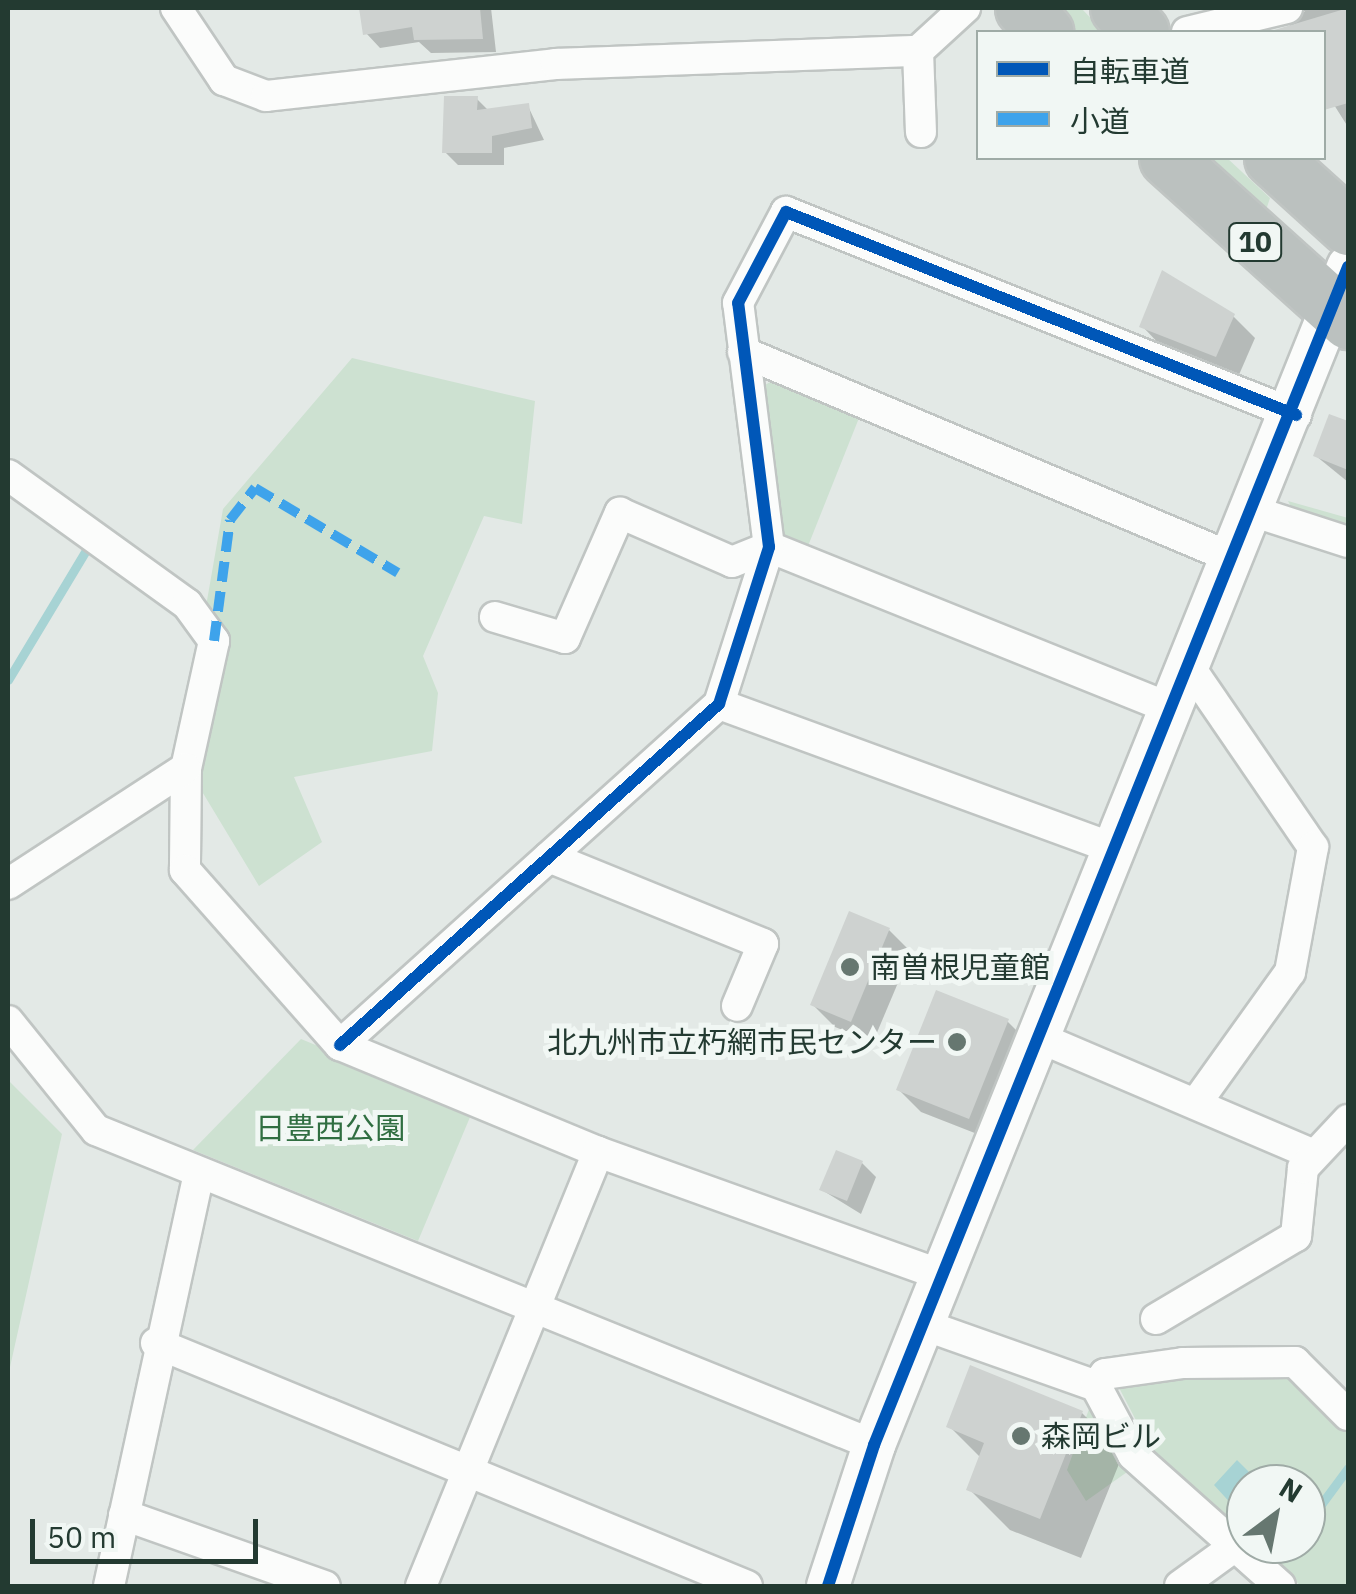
<!DOCTYPE html>
<html>
<head>
<meta charset="utf-8">
<style>
  body { margin:0 }
  #map { position:relative; width:1356px; height:1594px; overflow:hidden; background:#e3e9e6; font-family:"IBM Plex Sans","Noto Sans JP",sans-serif }
  div>[style] { position:absolute }
  [style*='--x'] { left:calc(var(--x)*1px); top:calc(var(--y)*1px); width:calc(var(--w)*1px); rotate:calc(var(--a)*1deg) }
  .green>* { inset:0; background:#cde1d1 }
  .water>* { inset:0; background:#a7d3d4 }
  .shadow>* { inset:0; background:#0003 }
  .stream>* { height:9px; margin:-4.5px; padding:0 4.5px; transform-origin:4.5px; border-radius:4.5px; background:#a7d3d4 }
  .building>* { inset:0; background:#ced2d0 }
  .roads { filter:drop-shadow(2px 0 #c0c5c3) drop-shadow(-2px 0 #c0c5c3) drop-shadow(0 2px #c0c5c3) drop-shadow(0 -2px #c0c5c3) }
  .street>* { height:30px; margin:-15px; padding:0 15px; transform-origin:15px; border-radius:15px; background:#fbfcfb }
  .secondary>* { height:42px; margin:-21px; padding:0 21px; transform-origin:21px; border-radius:21px; background:#fbfcfb }
  .highway>* { height:55px; margin:-27.5px; padding:0 27.5px; transform-origin:27.5px; border-radius:27.5px; background:#bbc1bf }
  .quiet>* { height:10px; margin-top:-5px; transform-origin:0; background:repeating-linear-gradient(90deg,#3ea3eb 0 20px,transparent 0 30px) }
  .cycleway>* { height:12px; margin:-6px; padding:0 6px; transform-origin:6px; border-radius:6px; background:#0057b8 }
  .dots>* { width:28px; height:28px; translate:-50% -50%; box-sizing:border-box; border:5px solid #f1f7f4; border-radius:50% }
  span { translate:-50% -50%; white-space:nowrap; text-align:center; line-height:1.15; -webkit-text-stroke:10px #f1f7f4; paint-order:stroke }
  .shield-label span { padding:2px 8px; background:#f1f7f4; border:2px solid; border-radius:8px; -webkit-text-stroke-width:0 }
  .shield-label { font-size:28px; color:#233a31; font-weight:700 }
  .poi-label { font-size:30px; color:#233a31 }
  .left { translate:0 -50%; text-align:left }
  .right { translate:-100% -50%; text-align:right }
  .park-label { font-size:30px; color:#306e41 }
  .frame { position:absolute; inset:0; border:10px solid #233a31; pointer-events:none }
  .legend { position:absolute; left:976px; top:30px; width:350px; height:130px; box-sizing:border-box; background:#f1f7f4; border:2px solid #9faba6; margin:0; padding:12px 18px; list-style:none; font-size:30px; color:#233a31 }
  .legend li { display:flex; align-items:center; gap:20px; height:50px }
  .legend b { width:50px; border:2px solid #9faba6 }
  .north { position:absolute; left:1226px; top:1464px; width:100px; height:100px; box-sizing:border-box; background:#f1f7f4; border:2px solid #9faba6; border-radius:50%; rotate:32deg; font-size:28px; font-weight:700; line-height:40px; text-align:center; color:#233a31 }
  .north::after { content:''; display:block; margin:auto; width:35px; height:45px; background:#667770; clip-path:polygon(50% 0,100% 100%,50% 72%,0 100%) }
  .scale { position:absolute; left:30px; top:1519px; width:228px; height:45px; box-sizing:border-box; border:5px solid #233a31; border-top:0; padding-left:12px; font-size:30px; line-height:35px; white-space:nowrap; color:#233a31; -webkit-text-stroke:8px #f1f7f4; paint-order:stroke }
</style>
</head>
<body>
<div id="map">
  <div class="green">
    <i style="clip-path:polygon(1047px 8px,1081px 8px,1104px 32px,1070px 32px)"></i>
    <i style="clip-path:polygon(1191px 158px,1227px 158px,1270px 198px,1266px 210px)"></i>
    <i style="clip-path:polygon(352px 358px,535px 401px,522px 524px,484px 516px,423px 656px,438px 693px,432px 751px,294px 777px,322px 842px,259px 886px,180px 755px,223px 509px)"></i>
    <i style="clip-path:polygon(777px 378px,861px 413px,808px 546px,773px 532px,758px 389px)"></i>
    <i style="clip-path:polygon(1288px 501px,1348px 518px,1348px 529px,1295px 515px)"></i>
    <i style="clip-path:polygon(301px 1039px,473px 1110px,418px 1241px,193px 1150px)"></i>
    <i style="clip-path:polygon(8px 1080px,62px 1134px,8px 1376px)"></i>
    <i style="clip-path:polygon(1288px 1369px,1348px 1430px,1348px 1586px,1301px 1586px,1254px 1544px,1306px 1544px,1306px 1484px,1246px 1484px,1246px 1537px,1153px 1453px,1115px 1380px)"></i>
    <i style="clip-path:polygon(1093px 1398px,1130px 1470px,1086px 1501px,1067px 1470px)"></i>
  </div>
  <div class="water">
    <i style="clip-path:polygon(1237px 1460px,1261px 1484px,1246px 1484px,1246px 1520px,1214px 1485px)"></i>
  </div>
  <div class="shadow">
    <i style="clip-path:polygon(362px 8px,491px 8px,496px 52px,431px 53px,419px 42px,380px 48px,366px 33px)"></i>
    <i style="clip-path:polygon(1252px 8px,1348px 8px,1348px 127px,1324px 89px,1324px 32px,1283px 32px,1305px 11px,1260px 15px)"></i>
    <i style="clip-path:polygon(477px 99px,489px 111px,528px 106px,544px 140px,504px 148px,504px 165px,458px 165px,445px 152px)"></i>
    <i style="clip-path:polygon(1233px 316px,1255px 338px,1238px 377px,1163px 348px,1142px 326px)"></i>
    <i style="clip-path:polygon(1331px 417px,1348px 424px,1348px 482px,1316px 456px)"></i>
    <i style="clip-path:polygon(889px 930px,911px 952px,873px 1042px,835px 1027px,813px 1005px)"></i>
    <i style="clip-path:polygon(1007px 1021px,1029px 1043px,990px 1139px,921px 1112px,899px 1090px)"></i>
    <i style="clip-path:polygon(862px 1163px,876px 1177px,861px 1214px,822px 1190px)"></i>
    <i style="clip-path:polygon(1082px 1413px,1123px 1454px,1081px 1558px,1010px 1530px,969px 1489px,981px 1458px,949px 1426px)"></i>
  </div>
  <div class="stream">
    <i style="--x:8;--y:680;--w:155;--a:-59"></i>
    <i style="--x:1308;--y:1522;--w:67;--a:-53.5"></i>
  </div>
  <div class="building">
    <i style="clip-path:polygon(359px 8px,480px 8px,483px 39px,414px 40px,412px 27px,363px 35px)"></i>
    <i style="clip-path:polygon(1348px 8px,1348px 103px,1324px 110px,1324px 32px,1271px 31px)"></i>
    <i style="clip-path:polygon(444px 96px,478px 96px,477px 110px,529px 103px,532px 128px,492px 136px,492px 153px,442px 153px)"></i>
    <i style="clip-path:polygon(1162px 270px,1235px 314px,1216px 357px,1139px 327px)"></i>
    <i style="clip-path:polygon(1329px 414px,1348px 421px,1348px 470px,1313px 456px)"></i>
    <i style="clip-path:polygon(849px 911px,890px 928px,851px 1022px,810px 1005px)"></i>
    <i style="clip-path:polygon(936px 990px,1009px 1019px,969px 1119px,896px 1090px)"></i>
    <i style="clip-path:polygon(836px 1150px,863px 1161px,847px 1201px,819px 1190px)"></i>
    <i style="clip-path:polygon(970px 1365px,1083px 1411px,1040px 1519px,966px 1490px,984px 1443px,946px 1427px)"></i>
  </div>
  <div class="roads">
    <div class="street">
      <i style="--x:176;--y:8;--w:87;--a:56.3"></i>
      <i style="--x:224;--y:80;--w:45;--a:20.9"></i>
      <i style="--x:266;--y:96;--w:292;--a:-6.3"></i>
      <i style="--x:556;--y:64;--w:362;--a:-2.1"></i>
      <i style="--x:918;--y:51;--w:64;--a:-42.5"></i>
      <i style="--x:1187;--y:32;--w:103;--a:-13.5"></i>
      <i style="--x:918;--y:51;--w:81;--a:87.9"></i>
      <i style="--x:743;--y:352;--w:534;--a:22.82"></i>
      <i style="--x:8;--y:475;--w:221;--a:35.8"></i>
      <i style="--x:187;--y:604;--w:46;--a:53.9"></i>
      <i style="--x:214;--y:641;--w:130;--a:102.4"></i>
      <i style="--x:186;--y:768;--w:102;--a:90.6"></i>
      <i style="--x:185;--y:870;--w:234;--a:48.5"></i>
      <i style="--x:340;--y:1045;--w:279;--a:22.5"></i>
      <i style="--x:598;--y:1152;--w:368;--a:19.7"></i>
      <i style="--x:1255;--y:512;--w:98;--a:17.9"></i>
      <i style="--x:495;--y:617;--w:73;--a:16.7"></i>
      <i style="--x:565;--y:638;--w:137;--a:-66.3"></i>
      <i style="--x:620;--y:513;--w:122;--a:23.6"></i>
      <i style="--x:732;--y:562;--w:40;--a:-22"></i>
      <i style="--x:769;--y:547;--w:435;--a:21.9"></i>
      <i style="--x:1191;--y:669;--w:216;--a:55.6"></i>
      <i style="--x:1313;--y:847;--w:127;--a:100.4"></i>
      <i style="--x:1290;--y:972;--w:160;--a:125.6"></i>
      <i style="--x:719;--y:704;--w:423;--a:20.1"></i>
      <i style="--x:549;--y:857;--w:231;--a:22.1"></i>
      <i style="--x:763;--y:944;--w:67;--a:112.8"></i>
      <i style="--x:8;--y:884;--w:212;--a:-33.1"></i>
      <i style="--x:8;--y:1021;--w:140;--a:51.1"></i>
      <i style="--x:96;--y:1130;--w:839;--a:22.04"></i>
      <i style="--x:1040;--y:1038;--w:293;--a:23.1"></i>
      <i style="--x:340;--y:1045;--w:510;--a:-41.98"></i>
      <i style="--x:719;--y:704;--w:165;--a:-72.3"></i>
      <i style="--x:769;--y:547;--w:246;--a:-97.2"></i>
      <i style="--x:738;--y:303;--w:103;--a:-62.2"></i>
      <i style="--x:786;--y:212;--w:549;--a:21.7"></i>
      <i style="--x:1156;--y:1319;--w:163;--a:-30.7"></i>
      <i style="--x:1296;--y:1236;--w:68;--a:-84.1"></i>
      <i style="--x:1303;--y:1168;--w:66;--a:-46.8"></i>
      <i style="--x:924;--y:1325;--w:182;--a:19.5"></i>
      <i style="--x:1096;--y:1386;--w:78;--a:61.8"></i>
      <i style="--x:1133;--y:1455;--w:197;--a:41.7"></i>
      <i style="--x:156;--y:1343;--w:639;--a:22.35"></i>
      <i style="--x:1096;--y:1386;--w:15;--a:-53"></i>
      <i style="--x:1105;--y:1374;--w:79;--a:-8"></i>
      <i style="--x:1183;--y:1363;--w:112;--a:-0.5"></i>
      <i style="--x:1295;--y:1362;--w:75;--a:45"></i>
      <i style="--x:124;--y:1515;--w:213;--a:19.5"></i>
      <i style="--x:109;--y:1586;--w:423;--a:-77.7"></i>
      <i style="--x:421;--y:1586;--w:469;--a:-67.8"></i>
      <i style="--x:1180;--y:1586;--w:68;--a:-36"></i>
    </div>
    <div class="secondary">
      <i style="--x:828;--y:1586;--w:148;--a:-71.9"></i>
      <i style="--x:874;--y:1445;--w:1270;--a:-68.08"></i>
    </div>
    <div class="highway">
      <i style="--x:1023;--y:8;--w:33;--a:47"></i>
      <i style="--x:1118;--y:8;--w:33;--a:46"></i>
      <i style="--x:1167;--y:158;--w:244;--a:42"></i>
      <i style="--x:1272;--y:158;--w:103;--a:42.2"></i>
    </div>
  </div>
  <div class="quiet">
    <i style="--x:214;--y:641;--w:122;--a:-82.5"></i>
    <i style="--x:230;--y:520;--w:41;--a:-52"></i>
    <i style="--x:255;--y:488;--w:166;--a:30.7"></i>
  </div>
  <div class="cycleway">
    <i style="--x:340;--y:1045;--w:510;--a:-41.98"></i>
    <i style="--x:719;--y:704;--w:165;--a:-72.3"></i>
    <i style="--x:769;--y:547;--w:246;--a:-97.2"></i>
    <i style="--x:738;--y:303;--w:103;--a:-62.2"></i>
    <i style="--x:786;--y:212;--w:549;--a:21.7"></i>
    <i style="--x:828;--y:1586;--w:148;--a:-71.9"></i>
    <i style="--x:874;--y:1445;--w:1270;--a:-68.08"></i>
  </div>
  <div class="dots">
    <i style="left:850px;top:967px;background:#667770"></i>
    <i style="left:957px;top:1042px;background:#667770"></i>
    <i style="left:1021px;top:1436px;background:#667770"></i>
  </div>
  <div class="shield-label">
    <span style="left:1255px;top:242px">10</span>
  </div>
  <div class="poi-label">
    <span class="left" style="left:870px;top:967px">南曽根児童館</span>
    <span class="right" style="left:937px;top:1042px">北九州市立朽網市民センター</span>
    <span class="left" style="left:1041px;top:1436px">森岡ビル</span>
  </div>
  <div class="park-label">
    <span style="left:330px;top:1128px">日豊西公園</span>
  </div>
  <div class="frame"></div>
  <ul class="legend">
  <li><b style="height:12px;background:#0057b8"></b>自転車道</li>
  <li><b style="height:12px;background:#3ea3eb"></b>小道</li>
  </ul>
  <div class="north">N</div>
  <div class="scale">50 m</div>
</div>
</body>
</html>
